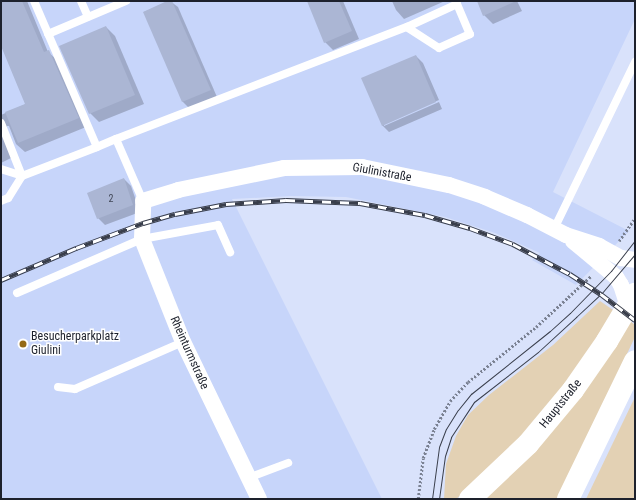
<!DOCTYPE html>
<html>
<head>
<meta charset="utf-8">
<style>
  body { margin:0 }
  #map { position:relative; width:636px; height:500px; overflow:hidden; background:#d9e2fb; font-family:"Roboto Condensed",sans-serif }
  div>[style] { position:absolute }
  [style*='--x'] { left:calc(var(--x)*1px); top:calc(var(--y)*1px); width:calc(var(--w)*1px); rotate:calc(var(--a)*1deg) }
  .built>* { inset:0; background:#c7d5fa }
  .green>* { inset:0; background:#e3d1b4 }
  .shadow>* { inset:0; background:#0003 }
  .building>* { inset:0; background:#abb6d4 }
  .path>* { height:2.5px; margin-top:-1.25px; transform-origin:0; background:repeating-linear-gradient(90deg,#7a8192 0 2px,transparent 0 4px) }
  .service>* { height:8px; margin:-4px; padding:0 4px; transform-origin:4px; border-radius:4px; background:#fff }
  .minor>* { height:16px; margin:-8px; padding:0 8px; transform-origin:8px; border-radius:8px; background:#fff }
  .secondary>* { height:22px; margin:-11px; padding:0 11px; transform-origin:11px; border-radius:11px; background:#fff }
  .tram>* { height:1px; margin:-0.5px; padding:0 0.5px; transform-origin:0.5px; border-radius:0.5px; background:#393e4b }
  .rail>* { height:4.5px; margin-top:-2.25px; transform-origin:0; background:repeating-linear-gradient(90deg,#fff 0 9px,#393e4b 0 18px); box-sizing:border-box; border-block:1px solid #393e4b }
  .dots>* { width:11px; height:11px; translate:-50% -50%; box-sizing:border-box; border:2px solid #fff; border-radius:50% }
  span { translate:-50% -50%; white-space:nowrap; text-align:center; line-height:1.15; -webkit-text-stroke:3px #fff; paint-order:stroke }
  .number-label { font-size:10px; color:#404656 }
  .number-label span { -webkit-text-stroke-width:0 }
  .street-label { font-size:12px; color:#1d212c }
  .poi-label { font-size:12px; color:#1d212c }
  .left { translate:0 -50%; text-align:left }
  .frame { position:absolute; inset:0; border:2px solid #1d212c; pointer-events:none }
</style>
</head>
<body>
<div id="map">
  <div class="built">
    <i style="clip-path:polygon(1px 1px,635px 1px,635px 19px,553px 192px,629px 231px,576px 285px,532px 260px,540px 253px,495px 233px,445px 217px,346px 197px,291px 196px,232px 199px,382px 499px,1px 499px)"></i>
  </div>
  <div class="green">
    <i style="clip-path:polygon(600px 301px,616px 312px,589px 354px,512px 448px,479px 481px,456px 499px,444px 499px,446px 464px,456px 436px,468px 415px,489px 395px,553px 345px)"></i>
    <i style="clip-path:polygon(629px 320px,635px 325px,635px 337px,558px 499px,481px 499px)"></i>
    <i style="clip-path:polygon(635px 397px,635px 499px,586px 499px)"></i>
  </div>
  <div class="shadow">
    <i style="clip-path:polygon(1px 1px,27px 1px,48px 52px,57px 60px,86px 127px,25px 152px,16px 144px,9px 126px,7px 126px,4px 134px,13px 157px,1px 163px,1px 115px,26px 104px,1px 44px)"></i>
    <i style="clip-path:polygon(170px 1px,178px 7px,217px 97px,190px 109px,183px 102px,144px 12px)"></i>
    <i style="clip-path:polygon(308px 1px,343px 1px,359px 39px,333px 50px,325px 42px)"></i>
    <i style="clip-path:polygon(392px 1px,445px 1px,404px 19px,396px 10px)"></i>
    <i style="clip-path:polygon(478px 1px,517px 1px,522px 11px,493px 24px,484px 15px)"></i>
    <i style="clip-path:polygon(106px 27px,115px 36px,144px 104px,99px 122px,90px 113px)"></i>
    <i style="clip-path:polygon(416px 56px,423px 63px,439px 100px,384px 123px,384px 126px,439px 102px,442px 109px,389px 132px,382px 125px)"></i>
    <i style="clip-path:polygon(124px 179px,131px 186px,140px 212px,105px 225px,98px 218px)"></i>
  </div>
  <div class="building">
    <i style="clip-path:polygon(1px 1px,22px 1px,44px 52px,49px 50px,79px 118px,18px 143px,5px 112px,25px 104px,1px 46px)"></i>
    <i style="clip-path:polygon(167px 1px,172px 1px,211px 90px,182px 102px,143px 12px)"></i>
    <i style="clip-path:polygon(307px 1px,339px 1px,352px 31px,324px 43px)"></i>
    <i style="clip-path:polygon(477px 1px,516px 1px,483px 16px)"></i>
    <i style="clip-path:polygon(106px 26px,135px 95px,89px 114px,59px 46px)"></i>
    <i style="clip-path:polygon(416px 55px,436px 102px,382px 126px,361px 78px)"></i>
    <i style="clip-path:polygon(124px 178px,133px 205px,97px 219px,87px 193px)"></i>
  </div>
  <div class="path">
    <i style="--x:619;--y:241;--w:28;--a:-55"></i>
    <i style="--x:418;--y:499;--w:41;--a:-83"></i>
    <i style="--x:423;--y:458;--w:31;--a:-69"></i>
    <i style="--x:434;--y:429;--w:32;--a:-60"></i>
    <i style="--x:450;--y:401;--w:26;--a:-47"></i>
    <i style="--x:468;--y:382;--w:87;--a:-39"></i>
    <i style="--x:536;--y:327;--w:75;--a:-42.8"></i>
  </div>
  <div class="service">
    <i style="--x:34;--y:1;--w:159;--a:66.7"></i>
    <i style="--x:97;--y:147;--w:21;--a:-23"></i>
    <i style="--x:116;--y:139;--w:68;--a:66.5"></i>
    <i style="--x:81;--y:1;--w:17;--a:66"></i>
    <i style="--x:48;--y:34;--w:85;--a:-22.9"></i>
    <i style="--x:1;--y:123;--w:57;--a:68.4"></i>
    <i style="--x:22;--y:176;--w:26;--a:122"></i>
    <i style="--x:8;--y:198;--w:8;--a:157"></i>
    <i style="--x:116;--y:139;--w:312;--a:-21.1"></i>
    <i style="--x:407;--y:27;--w:55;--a:-24.7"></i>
    <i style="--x:457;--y:4;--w:33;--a:67"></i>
    <i style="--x:470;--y:34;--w:34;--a:156"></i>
    <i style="--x:439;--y:48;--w:38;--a:-147"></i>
    <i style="--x:1;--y:169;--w:22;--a:18"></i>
    <i style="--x:22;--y:176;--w:80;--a:-21.1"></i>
    <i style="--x:554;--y:229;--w:186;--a:-64.1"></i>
    <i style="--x:17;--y:293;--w:136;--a:-23.4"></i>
    <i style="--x:142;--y:239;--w:77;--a:-10.4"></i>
    <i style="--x:218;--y:225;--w:30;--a:66"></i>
    <i style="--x:58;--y:387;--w:17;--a:7"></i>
    <i style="--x:75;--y:389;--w:118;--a:-23.5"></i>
    <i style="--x:248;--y:478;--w:43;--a:-20.6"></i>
  </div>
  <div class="minor">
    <i style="--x:573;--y:241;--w:56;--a:39.9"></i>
    <i style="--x:616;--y:277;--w:9;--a:58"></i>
    <i style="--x:621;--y:285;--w:23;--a:72"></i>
    <i style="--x:259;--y:499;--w:174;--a:-115.8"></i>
    <i style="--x:183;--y:342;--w:111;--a:-111.7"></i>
    <i style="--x:142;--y:239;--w:38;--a:-88"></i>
    <i style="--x:143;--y:201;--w:37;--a:-17"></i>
    <i style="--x:178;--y:190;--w:108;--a:-11.7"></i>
    <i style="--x:284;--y:168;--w:78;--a:-0.7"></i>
    <i style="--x:362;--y:167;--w:89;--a:11.7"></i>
    <i style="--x:449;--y:185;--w:38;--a:18"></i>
    <i style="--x:485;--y:197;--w:46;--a:23.2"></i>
    <i style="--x:527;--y:215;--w:44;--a:27.1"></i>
    <i style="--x:566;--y:235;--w:35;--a:18"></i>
    <i style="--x:599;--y:246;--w:25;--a:29"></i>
    <i style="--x:621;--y:258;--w:14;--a:8"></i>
  </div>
  <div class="secondary">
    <i style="--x:470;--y:499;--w:80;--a:-43.5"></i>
    <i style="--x:528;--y:444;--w:70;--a:-50.2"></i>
    <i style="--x:573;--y:390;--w:60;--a:-55.2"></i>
    <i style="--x:607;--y:341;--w:55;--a:-59.2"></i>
    <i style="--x:568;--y:499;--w:153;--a:-64.1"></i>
  </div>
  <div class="tram">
    <i style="--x:432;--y:499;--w:52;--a:-82.3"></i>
    <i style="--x:439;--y:447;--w:19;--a:-69"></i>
    <i style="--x:446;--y:429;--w:22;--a:-58"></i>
    <i style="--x:458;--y:410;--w:21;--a:-51"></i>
    <i style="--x:471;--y:394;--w:101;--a:-38.6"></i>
    <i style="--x:550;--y:331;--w:27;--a:-42"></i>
    <i style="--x:570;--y:313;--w:59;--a:-45.7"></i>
    <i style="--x:611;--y:271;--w:39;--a:-52"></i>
    <i style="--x:439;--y:499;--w:43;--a:-82.1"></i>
    <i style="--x:445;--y:456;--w:20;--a:-72"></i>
    <i style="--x:451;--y:437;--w:42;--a:-56.7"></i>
    <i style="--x:474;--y:402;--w:81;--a:-38"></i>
    <i style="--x:538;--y:352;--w:52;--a:-42.6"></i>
    <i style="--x:576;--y:317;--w:34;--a:-43"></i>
    <i style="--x:601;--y:294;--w:52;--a:-49.6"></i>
  </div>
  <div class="rail">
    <i style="--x:1;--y:280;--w:82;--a:-23.1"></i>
    <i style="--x:76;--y:248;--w:72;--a:-20.5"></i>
    <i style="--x:143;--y:223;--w:33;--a:-16"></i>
    <i style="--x:175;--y:214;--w:52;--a:-11.1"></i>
    <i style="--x:226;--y:204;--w:60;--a:-3.8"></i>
    <i style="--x:286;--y:200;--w:74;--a:2.3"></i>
    <i style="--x:360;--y:203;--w:66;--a:10.5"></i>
    <i style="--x:425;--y:215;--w:47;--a:16.1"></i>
    <i style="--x:470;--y:228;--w:46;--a:20.4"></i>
    <i style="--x:513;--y:244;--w:64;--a:27.8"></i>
    <i style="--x:570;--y:274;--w:37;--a:33"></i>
    <i style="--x:601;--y:294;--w:43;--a:37.4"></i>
  </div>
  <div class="dots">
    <i style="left:23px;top:344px;background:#956a16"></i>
  </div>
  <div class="number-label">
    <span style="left:111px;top:199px">2</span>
  </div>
  <div class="street-label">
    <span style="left:382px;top:173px;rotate:10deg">Giulinistraße</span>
    <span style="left:189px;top:353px;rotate:66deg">Rheinturmstraße</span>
    <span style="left:561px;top:404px;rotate:-51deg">Hauptstraße</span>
  </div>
  <div class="poi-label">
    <span class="left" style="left:31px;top:344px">Besucherparkplatz<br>Giulini</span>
  </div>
  <div class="frame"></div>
</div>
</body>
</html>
